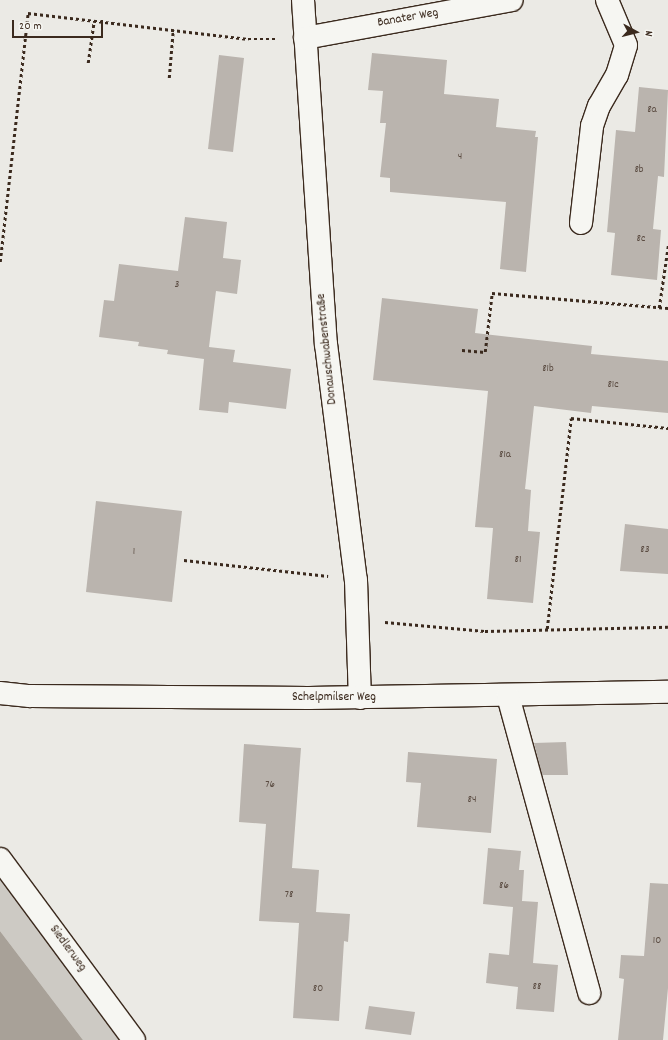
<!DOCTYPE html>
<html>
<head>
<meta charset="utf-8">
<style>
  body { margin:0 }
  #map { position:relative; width:668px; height:1040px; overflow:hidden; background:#ebeae5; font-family:Dekko,sans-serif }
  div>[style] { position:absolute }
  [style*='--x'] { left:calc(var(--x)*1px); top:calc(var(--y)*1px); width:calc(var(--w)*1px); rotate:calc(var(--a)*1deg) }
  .green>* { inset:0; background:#cdcac4 }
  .water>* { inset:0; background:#a8a198 }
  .building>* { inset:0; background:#bab4ae }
  .path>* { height:2.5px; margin-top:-1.25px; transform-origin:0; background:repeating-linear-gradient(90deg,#3b2a1e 0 3px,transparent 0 6px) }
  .roads { filter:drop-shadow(1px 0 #3b2a1e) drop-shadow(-1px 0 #3b2a1e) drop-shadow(0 1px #3b2a1e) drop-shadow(0 -1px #3b2a1e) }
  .minor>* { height:22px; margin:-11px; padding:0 11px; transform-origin:11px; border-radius:11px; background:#f6f6f2 }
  span { translate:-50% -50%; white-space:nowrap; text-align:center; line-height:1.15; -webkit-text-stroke:3px #f6f6f2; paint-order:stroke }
  .number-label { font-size:11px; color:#5b4c42 }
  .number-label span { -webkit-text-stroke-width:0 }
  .street-label { font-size:13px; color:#3b2a1e }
  .north { position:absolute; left:616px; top:12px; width:40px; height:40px; -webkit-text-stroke:3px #f6f6f2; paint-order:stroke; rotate:97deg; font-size:11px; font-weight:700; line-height:16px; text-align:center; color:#3b2a1e }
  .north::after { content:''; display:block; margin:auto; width:14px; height:18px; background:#3b2a1e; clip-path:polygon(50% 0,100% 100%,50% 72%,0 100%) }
  .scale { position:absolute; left:12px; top:20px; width:91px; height:18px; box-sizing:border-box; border:2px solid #3b2a1e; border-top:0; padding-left:5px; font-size:12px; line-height:14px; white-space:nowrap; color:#3b2a1e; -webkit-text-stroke:3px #f6f6f2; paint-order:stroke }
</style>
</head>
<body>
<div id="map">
  <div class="green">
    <i style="clip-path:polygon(0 873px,122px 1040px,83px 1040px,0 931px)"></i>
  </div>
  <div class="water">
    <i style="clip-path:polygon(0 931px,83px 1040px,0 1040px)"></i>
  </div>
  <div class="building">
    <i style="clip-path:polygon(372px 53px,447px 60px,444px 94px,499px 99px,496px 127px,536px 131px,535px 137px,538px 137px,526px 272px,500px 269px,506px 202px,390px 192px,390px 178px,380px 177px,386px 123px,380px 123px,383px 91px,368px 90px)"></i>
    <i style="clip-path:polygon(219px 55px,244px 58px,233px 152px,208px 149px)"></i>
    <i style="clip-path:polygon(639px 87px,668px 90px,664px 177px,658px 176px,653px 229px,661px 230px,657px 280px,611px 275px,615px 233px,607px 232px,616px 130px,635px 132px)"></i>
    <i style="clip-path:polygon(185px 217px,227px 222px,223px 258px,241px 260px,237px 294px,216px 291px,209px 347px,235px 350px,233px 362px,291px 369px,286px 409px,229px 402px,228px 413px,199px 410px,204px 359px,167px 354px,168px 350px,138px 346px,139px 342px,99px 337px,104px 300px,114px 301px,119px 264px,178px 271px)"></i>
    <i style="clip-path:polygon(382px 298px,478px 309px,475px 333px,592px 346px,591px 354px,668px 361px,668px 413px,592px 406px,591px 413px,534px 406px,525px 489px,531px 490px,528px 531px,540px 532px,533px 603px,487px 599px,493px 528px,475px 527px,488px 391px,373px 380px)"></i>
    <i style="clip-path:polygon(96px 501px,182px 511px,172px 602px,86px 592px)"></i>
    <i style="clip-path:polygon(625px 524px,668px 529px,668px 574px,620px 571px)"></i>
    <i style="clip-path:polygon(566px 742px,568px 775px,542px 775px,534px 743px)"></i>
    <i style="clip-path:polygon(244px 744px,301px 748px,292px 868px,319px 870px,316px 912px,350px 914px,348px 942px,344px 941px,339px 1021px,293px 1018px,299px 923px,259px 921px,266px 824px,239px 822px)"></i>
    <i style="clip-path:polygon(408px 752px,497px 759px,491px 833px,417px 827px,421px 783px,406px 782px)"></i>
    <i style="clip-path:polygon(488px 848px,521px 851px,519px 870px,524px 870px,522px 901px,538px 902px,533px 963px,558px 965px,554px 1012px,516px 1009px,518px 987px,486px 983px,489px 953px,509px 955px,513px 907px,483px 904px)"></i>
    <i style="clip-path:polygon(650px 883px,668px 884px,668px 988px,663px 1040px,618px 1040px,624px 979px,619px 978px,621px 955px,644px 956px)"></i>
    <i style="clip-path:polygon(369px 1006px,415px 1012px,411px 1035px,365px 1029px)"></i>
  </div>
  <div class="path">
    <i style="--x:88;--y:63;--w:42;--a:-81.9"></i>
    <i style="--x:169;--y:78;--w:48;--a:-85.2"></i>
    <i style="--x:0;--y:262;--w:251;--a:-83.6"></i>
    <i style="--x:28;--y:13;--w:222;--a:6.7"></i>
    <i style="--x:248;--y:39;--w:30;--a:0"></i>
    <i style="--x:659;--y:308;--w:63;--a:-81.7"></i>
    <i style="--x:462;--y:350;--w:23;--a:5"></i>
    <i style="--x:485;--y:352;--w:59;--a:-83.2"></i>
    <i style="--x:492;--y:293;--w:177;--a:4.9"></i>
    <i style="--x:184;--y:560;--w:145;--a:6.3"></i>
    <i style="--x:385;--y:622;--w:100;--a:5.1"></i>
    <i style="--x:485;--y:631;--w:183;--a:-1.3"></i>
    <i style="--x:547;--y:629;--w:212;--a:-83.5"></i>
    <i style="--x:571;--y:418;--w:98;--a:5.9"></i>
  </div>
  <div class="roads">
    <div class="minor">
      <i style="--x:303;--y:0;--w:345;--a:86.2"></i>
      <i style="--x:326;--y:344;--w:238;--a:82.8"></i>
      <i style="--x:356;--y:580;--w:118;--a:88.1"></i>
      <i style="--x:305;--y:38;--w:210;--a:-10.4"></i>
      <i style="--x:581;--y:223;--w:98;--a:-83.5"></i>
      <i style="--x:592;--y:126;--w:21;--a:-71"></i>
      <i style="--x:599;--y:106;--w:36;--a:-60"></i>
      <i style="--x:617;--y:75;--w:31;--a:-73"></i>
      <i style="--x:626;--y:45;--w:49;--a:-112.9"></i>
      <i style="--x:0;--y:693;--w:30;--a:6"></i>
      <i style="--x:30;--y:696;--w:279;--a:0.4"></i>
      <i style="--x:309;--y:698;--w:359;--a:-1"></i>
      <i style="--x:508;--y:696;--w:308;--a:74.7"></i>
      <i style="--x:0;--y:859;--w:225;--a:53.5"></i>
    </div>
  </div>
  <div class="number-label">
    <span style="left:652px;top:110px">8a</span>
    <span style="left:460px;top:157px">4</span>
    <span style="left:639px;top:170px">8b</span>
    <span style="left:641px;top:239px">8c</span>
    <span style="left:177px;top:285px">3</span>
    <span style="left:548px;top:369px">81b</span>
    <span style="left:613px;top:385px">81c</span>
    <span style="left:505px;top:455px">81a</span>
    <span style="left:645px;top:550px">83</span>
    <span style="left:134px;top:552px">1</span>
    <span style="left:518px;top:560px">81</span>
    <span style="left:270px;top:785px">76</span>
    <span style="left:472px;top:800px">84</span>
    <span style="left:504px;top:886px">86</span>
    <span style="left:289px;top:895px">78</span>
    <span style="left:657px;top:941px">10</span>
    <span style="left:537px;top:987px">88</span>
    <span style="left:318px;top:989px">80</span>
  </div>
  <div class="street-label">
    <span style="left:408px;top:19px;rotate:-10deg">Banater Weg</span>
    <span style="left:328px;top:349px;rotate:-96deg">Donauschwabenstraße</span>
    <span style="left:334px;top:698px">Schelpmilser Weg</span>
    <span style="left:67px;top:949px;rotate:54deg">Siedlerweg</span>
  </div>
  <div class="north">N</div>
  <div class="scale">20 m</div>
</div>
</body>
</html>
